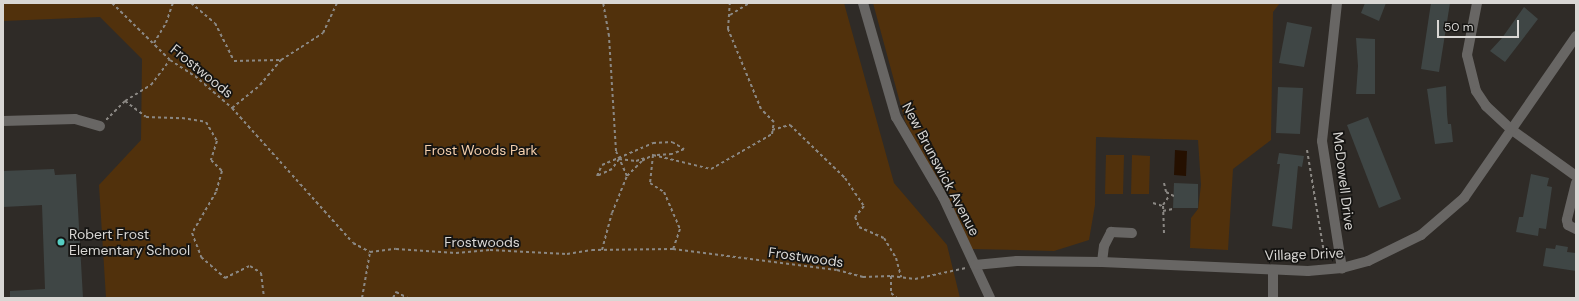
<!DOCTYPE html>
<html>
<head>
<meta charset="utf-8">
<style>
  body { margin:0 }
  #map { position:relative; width:1579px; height:301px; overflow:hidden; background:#2f2b27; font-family:"DM Sans",sans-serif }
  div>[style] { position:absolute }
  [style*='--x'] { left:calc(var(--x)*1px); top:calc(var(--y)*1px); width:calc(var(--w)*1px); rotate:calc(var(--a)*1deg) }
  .green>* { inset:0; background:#51310c }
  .water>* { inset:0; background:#251000 }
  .building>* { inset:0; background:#3f4645 }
  .path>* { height:2px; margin-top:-1px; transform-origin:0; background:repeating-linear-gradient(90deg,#8b8884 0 3px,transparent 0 6px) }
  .minor>* { height:10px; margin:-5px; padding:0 5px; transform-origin:5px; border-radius:5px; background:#686664 }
  .dots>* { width:11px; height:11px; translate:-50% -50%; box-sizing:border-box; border:2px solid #151412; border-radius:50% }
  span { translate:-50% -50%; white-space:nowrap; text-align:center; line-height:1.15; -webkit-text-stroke:3.5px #151412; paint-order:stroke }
  .street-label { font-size:14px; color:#d9d7d4 }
  .park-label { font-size:14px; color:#f5cfac }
  .poi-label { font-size:14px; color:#d9d7d4 }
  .left { translate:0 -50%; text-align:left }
  .frame { position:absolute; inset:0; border:4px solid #d9d7d4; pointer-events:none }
  .scale { position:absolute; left:1437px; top:20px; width:82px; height:18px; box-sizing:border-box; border:2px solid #d9d7d4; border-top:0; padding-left:5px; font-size:12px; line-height:14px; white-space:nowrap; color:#d9d7d4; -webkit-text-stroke:3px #151412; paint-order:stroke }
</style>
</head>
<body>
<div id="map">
  <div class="green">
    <i style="clip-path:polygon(3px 3px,844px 3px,894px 183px,947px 245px,960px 298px,106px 298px,99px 185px,141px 140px,142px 59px,100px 17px,3px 21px)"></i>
    <i style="clip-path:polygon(873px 3px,1280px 3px,1273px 12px,1271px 140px,1233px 169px,1228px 250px,1190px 248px,1191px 218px,1198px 209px,1201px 185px,1198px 140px,1096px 137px,1095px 205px,1089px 240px,1054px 251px,972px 249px,905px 121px)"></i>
    <i style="clip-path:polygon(1106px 155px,1124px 155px,1123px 194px,1105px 194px)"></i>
    <i style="clip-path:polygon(1132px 155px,1150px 156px,1149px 194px,1131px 194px)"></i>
  </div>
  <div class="water">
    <i style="clip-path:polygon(1175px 150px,1187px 151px,1186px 176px,1174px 175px)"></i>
  </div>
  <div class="building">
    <i style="clip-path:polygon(1365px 3px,1386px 3px,1379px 21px,1361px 13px)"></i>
    <i style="clip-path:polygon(1431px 3px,1450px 3px,1439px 72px,1421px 69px)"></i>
    <i style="clip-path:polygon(1524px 7px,1538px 19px,1505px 62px,1490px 51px,1502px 38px)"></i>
    <i style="clip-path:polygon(1287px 22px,1312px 27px,1304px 67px,1279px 63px)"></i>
    <i style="clip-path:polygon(1356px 38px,1375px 39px,1375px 94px,1356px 94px,1358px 66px)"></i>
    <i style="clip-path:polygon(1446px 86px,1447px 114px,1448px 124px,1451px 124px,1453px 142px,1435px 144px,1427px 89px)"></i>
    <i style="clip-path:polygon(1278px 87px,1303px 88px,1300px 134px,1276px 133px)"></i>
    <i style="clip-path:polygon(1368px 117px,1401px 199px,1379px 208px,1347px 125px)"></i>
    <i style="clip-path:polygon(1279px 153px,1304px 156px,1302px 167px,1298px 166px,1292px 229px,1272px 226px,1280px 164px,1277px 164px)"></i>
    <i style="clip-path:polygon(54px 169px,55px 175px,76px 174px,83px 298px,10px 298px,10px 291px,45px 289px,42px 205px,3px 207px,3px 171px)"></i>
    <i style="clip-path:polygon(1531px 174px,1549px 178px,1547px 186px,1552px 187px,1546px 229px,1539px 228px,1538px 236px,1516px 232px,1519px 217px,1523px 217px)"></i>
    <i style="clip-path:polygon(1174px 183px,1198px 184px,1198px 208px,1173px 208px)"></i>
    <i style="clip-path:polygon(1556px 245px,1568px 247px,1567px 252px,1576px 253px,1576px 271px,1543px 266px,1546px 248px,1555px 249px)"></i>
  </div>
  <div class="path">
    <i style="--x:112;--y:3;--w:81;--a:44.5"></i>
    <i style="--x:170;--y:60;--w:30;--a:33"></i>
    <i style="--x:195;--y:76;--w:49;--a:40.9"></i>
    <i style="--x:232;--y:108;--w:181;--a:48.1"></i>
    <i style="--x:353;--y:243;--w:19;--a:28"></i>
    <i style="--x:370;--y:252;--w:26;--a:-7"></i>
    <i style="--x:396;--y:249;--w:60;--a:3.8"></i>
    <i style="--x:456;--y:253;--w:34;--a:-5"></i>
    <i style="--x:490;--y:250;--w:77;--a:3"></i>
    <i style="--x:567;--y:254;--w:25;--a:-9"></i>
    <i style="--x:592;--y:250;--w:81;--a:-0.7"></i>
    <i style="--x:673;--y:249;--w:165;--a:7.3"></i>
    <i style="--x:837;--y:270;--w:27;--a:15"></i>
    <i style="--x:863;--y:277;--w:28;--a:-2"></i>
    <i style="--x:891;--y:276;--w:24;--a:7"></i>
    <i style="--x:915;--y:279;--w:52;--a:-12.2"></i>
    <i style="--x:191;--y:3;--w:31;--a:40"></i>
    <i style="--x:215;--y:23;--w:42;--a:63.4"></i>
    <i style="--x:234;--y:61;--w:47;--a:-1.2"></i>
    <i style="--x:730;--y:15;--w:22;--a:-32"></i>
    <i style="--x:154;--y:43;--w:23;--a:-59"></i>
    <i style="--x:166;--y:23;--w:21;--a:-71"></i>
    <i style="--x:125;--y:101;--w:26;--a:37"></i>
    <i style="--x:146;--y:117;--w:36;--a:2"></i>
    <i style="--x:182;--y:118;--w:24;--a:9"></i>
    <i style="--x:206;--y:122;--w:22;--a:60"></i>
    <i style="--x:217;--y:141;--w:20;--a:108"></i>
    <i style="--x:211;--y:160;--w:16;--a:45"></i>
    <i style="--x:222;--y:171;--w:22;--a:106"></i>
    <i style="--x:216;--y:192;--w:48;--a:120.3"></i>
    <i style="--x:192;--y:233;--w:26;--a:69"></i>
    <i style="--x:201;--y:257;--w:32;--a:41"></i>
    <i style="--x:225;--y:278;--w:28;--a:-26"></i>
    <i style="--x:250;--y:266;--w:13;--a:32"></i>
    <i style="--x:261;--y:273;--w:25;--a:83"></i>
    <i style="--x:232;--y:108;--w:36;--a:-39"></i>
    <i style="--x:260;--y:85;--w:33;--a:-50"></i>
    <i style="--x:281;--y:60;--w:50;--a:-32.7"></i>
    <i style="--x:323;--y:33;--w:33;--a:-65"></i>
    <i style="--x:106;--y:120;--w:27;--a:-45"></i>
    <i style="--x:125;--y:101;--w:31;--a:-32"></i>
    <i style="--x:151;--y:85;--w:31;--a:-53"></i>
    <i style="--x:772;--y:130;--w:19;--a:-16"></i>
    <i style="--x:790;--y:125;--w:76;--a:43.9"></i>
    <i style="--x:845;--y:178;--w:34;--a:56"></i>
    <i style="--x:864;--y:206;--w:14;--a:129"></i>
    <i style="--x:855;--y:217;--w:11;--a:68"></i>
    <i style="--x:859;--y:227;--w:27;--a:24"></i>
    <i style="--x:884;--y:238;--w:23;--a:59"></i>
    <i style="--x:896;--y:258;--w:20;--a:75"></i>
    <i style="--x:1307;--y:150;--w:110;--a:80.6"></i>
    <i style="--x:653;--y:155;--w:28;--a:96"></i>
    <i style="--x:650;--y:183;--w:17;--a:33"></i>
    <i style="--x:664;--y:192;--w:40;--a:66.6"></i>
    <i style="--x:680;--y:229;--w:21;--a:109"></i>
    <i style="--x:619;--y:159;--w:17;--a:7"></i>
    <i style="--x:636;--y:161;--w:9;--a:-18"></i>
    <i style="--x:619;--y:159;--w:12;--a:125"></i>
    <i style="--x:612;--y:169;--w:17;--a:155"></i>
    <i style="--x:597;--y:176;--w:12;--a:-66"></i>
    <i style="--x:602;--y:165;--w:56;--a:-23.3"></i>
    <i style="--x:653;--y:143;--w:19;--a:-3"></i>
    <i style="--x:672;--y:142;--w:14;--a:30"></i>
    <i style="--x:684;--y:149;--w:13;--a:157"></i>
    <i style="--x:672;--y:154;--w:15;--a:176"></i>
    <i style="--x:627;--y:176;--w:21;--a:-45"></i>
    <i style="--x:642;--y:161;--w:13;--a:-29"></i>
    <i style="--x:653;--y:155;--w:60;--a:13.6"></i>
    <i style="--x:711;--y:169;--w:70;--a:-29.8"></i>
    <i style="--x:772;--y:134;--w:12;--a:-81"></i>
    <i style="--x:774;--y:122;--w:18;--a:-135"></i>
    <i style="--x:761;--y:109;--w:87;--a:-112.4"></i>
    <i style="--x:728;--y:29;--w:26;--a:-86"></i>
    <i style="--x:1164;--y:183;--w:9;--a:77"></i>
    <i style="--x:1166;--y:192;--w:9;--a:27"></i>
    <i style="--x:1153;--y:203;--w:10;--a:17"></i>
    <i style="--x:1163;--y:211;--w:10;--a:-11"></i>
    <i style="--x:1164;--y:233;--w:28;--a:-92"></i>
    <i style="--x:1163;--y:205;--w:11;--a:-56"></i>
    <i style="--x:602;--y:250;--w:38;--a:-75"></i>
    <i style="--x:612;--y:213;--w:40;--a:-68"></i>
    <i style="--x:627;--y:176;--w:27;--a:-114"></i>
    <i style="--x:616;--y:151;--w:115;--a:-93.5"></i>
    <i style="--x:609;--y:36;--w:34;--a:-100"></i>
    <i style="--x:891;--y:276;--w:17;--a:90"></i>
    <i style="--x:891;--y:293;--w:8;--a:40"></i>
    <i style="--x:362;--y:298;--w:47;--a:-80.1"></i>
    <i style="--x:393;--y:298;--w:7;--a:-63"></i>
    <i style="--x:396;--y:292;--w:13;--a:27"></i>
    <i style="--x:437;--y:298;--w:4;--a:0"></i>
  </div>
  <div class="minor">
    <i style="--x:863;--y:3;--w:119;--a:73.9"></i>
    <i style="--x:896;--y:117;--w:93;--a:59.6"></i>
    <i style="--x:943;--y:197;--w:111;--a:65"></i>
    <i style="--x:1337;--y:3;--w:139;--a:96.2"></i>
    <i style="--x:1322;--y:141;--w:129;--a:81.1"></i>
    <i style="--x:1477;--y:3;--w:53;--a:100.9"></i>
    <i style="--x:1467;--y:55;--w:37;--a:76"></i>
    <i style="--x:1476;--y:91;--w:18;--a:56"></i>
    <i style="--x:1486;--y:106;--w:35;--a:43"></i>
    <i style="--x:1512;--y:130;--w:79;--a:35.7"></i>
    <i style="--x:3;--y:121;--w:72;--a:-1.6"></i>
    <i style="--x:75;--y:119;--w:26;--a:16"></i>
    <i style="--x:1576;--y:183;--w:38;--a:104"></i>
    <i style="--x:1567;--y:220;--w:5;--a:79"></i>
    <i style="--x:1568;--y:225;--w:9;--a:27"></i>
    <i style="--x:1102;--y:262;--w:16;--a:-83"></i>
    <i style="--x:1104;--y:246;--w:16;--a:-63"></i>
    <i style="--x:1111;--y:232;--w:21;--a:3"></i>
    <i style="--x:975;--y:265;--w:42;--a:-5.4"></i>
    <i style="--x:1017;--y:261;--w:85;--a:0.7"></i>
    <i style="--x:1102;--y:262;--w:206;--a:2.5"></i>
    <i style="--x:1308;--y:271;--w:34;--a:-5"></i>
    <i style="--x:1342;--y:268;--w:27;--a:-15"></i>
    <i style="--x:1368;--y:261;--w:59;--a:-26.1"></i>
    <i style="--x:1421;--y:235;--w:57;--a:-40.7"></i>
    <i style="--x:1464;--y:198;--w:197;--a:-55.3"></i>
    <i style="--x:1273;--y:298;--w:28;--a:-90"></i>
  </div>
  <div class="dots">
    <i style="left:61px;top:242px;background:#56cec3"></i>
  </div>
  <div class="street-label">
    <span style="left:202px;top:71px;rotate:39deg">Frostwoods</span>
    <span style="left:941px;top:169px;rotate:62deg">New Brunswick Avenue</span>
    <span style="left:1344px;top:181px;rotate:83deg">McDowell Drive</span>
    <span style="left:482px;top:242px">Frostwoods</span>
    <span style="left:1304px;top:254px;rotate:-2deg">Village Drive</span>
    <span style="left:806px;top:257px;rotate:8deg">Frostwoods</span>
  </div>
  <div class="park-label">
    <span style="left:481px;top:150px">Frost Woods Park</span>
  </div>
  <div class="poi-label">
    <span class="left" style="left:69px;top:242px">Robert Frost<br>Elementary School</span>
  </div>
  <div class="frame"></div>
  <div class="scale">50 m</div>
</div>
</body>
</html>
